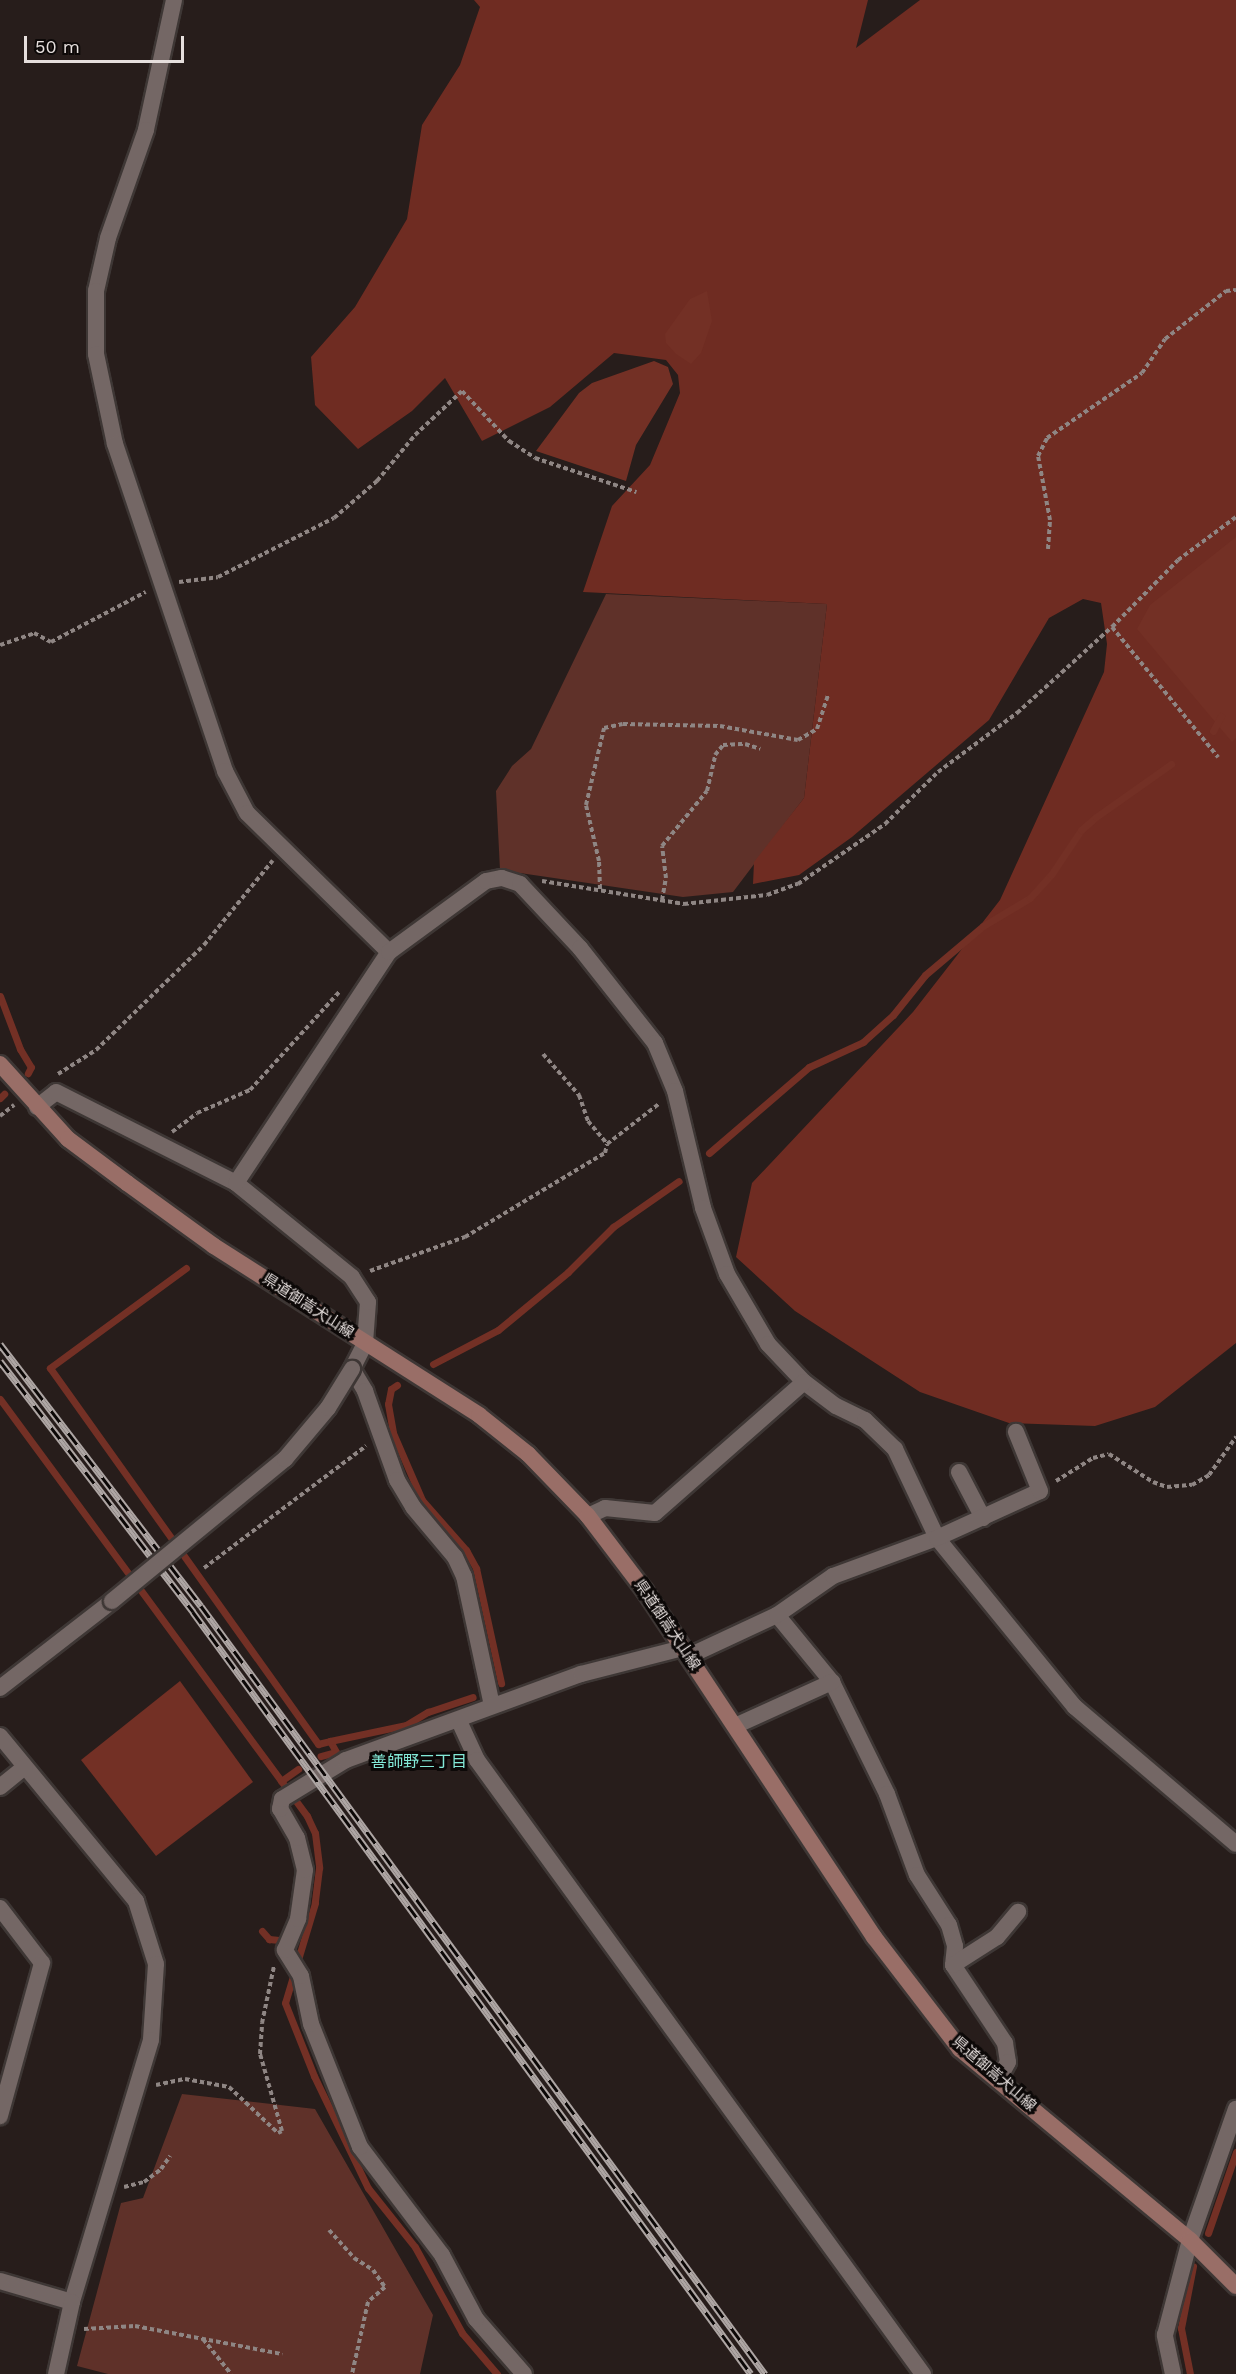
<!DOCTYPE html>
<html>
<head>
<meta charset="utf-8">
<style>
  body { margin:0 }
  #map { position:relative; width:1236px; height:2374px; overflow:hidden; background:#271d1b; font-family:"Work Sans","Noto Sans JP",sans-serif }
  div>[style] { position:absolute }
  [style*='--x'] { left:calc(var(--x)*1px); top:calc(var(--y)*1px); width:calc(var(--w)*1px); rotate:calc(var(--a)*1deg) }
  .green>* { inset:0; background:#5f3129 }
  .forest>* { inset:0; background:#6f2c22 }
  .water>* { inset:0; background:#733025 }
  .stream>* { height:7px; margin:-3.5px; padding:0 3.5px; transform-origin:3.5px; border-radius:3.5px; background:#733025 }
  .path>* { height:4px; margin-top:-2px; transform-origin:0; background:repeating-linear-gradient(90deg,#8f8684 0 4.5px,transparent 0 7.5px) }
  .roads { filter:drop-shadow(2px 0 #3e3735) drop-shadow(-2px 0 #3e3735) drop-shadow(0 2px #3e3735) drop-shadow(0 -2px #3e3735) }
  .minor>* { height:16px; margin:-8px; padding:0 8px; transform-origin:8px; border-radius:8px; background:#746765 }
  .tertiary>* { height:16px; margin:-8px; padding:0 8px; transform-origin:8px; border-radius:8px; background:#746765 }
  .secondary>* { height:16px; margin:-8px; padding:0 8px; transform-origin:8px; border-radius:8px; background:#996e67 }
  .rail>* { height:7px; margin-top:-3.5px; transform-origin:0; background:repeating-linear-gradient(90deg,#0c0807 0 14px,#aea6a4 0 28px); box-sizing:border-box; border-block:2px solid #aea6a4 }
  .bridges { filter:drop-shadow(2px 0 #3e3735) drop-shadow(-2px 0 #3e3735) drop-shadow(0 2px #3e3735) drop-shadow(0 -2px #3e3735) }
  .tertiary-bridge>* { height:16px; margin:-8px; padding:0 8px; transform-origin:8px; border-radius:8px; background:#746765 }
  span { translate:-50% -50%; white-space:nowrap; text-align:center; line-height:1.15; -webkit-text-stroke:6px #0c0807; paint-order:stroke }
  .street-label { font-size:15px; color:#e6dfdd }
  .neighbourhood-label { font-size:16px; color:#83e9d7 }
  .scale { position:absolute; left:24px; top:36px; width:160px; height:27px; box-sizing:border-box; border:3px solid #e6dfdd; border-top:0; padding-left:8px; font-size:18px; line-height:21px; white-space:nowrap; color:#e6dfdd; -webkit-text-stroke:4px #0c0807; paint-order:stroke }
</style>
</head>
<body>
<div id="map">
  <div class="green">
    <i style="clip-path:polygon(606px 594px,827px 604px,804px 798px,733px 892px,683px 897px,500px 870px,496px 791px,512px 766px,531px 749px)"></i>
    <i style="clip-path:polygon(182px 2094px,315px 2109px,433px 2315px,420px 2374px,108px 2374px,77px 2366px,121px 2203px,143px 2198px)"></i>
  </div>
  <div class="forest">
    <i style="clip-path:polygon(474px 0,868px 0,856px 48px,920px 0,1236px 0,1236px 1343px,1155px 1407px,1095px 1426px,1009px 1423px,920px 1392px,795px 1311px,736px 1257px,752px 1183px,913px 1012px,1000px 900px,1104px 672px,1107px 644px,1101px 603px,1083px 599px,1049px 618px,989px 720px,852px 837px,799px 875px,753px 884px,754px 862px,804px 798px,827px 604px,583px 592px,612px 506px,650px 465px,680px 393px,678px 375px,666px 360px,614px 353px,550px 407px,482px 441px,445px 378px,412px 411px,358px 449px,315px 405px,311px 357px,355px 307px,407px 219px,422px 125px,460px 65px,480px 7px)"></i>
  </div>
  <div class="water">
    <i style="clip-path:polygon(707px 291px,712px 321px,701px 353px,691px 364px,676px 354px,666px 343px,665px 334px,690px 299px)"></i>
    <i style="clip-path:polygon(654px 361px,668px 367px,673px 384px,636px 445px,626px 481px,536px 451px,579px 393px,592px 383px)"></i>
    <i style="clip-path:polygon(1236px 537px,1236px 738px,1232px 742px,1137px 629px,1150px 605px)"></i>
    <i style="clip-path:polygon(180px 1681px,253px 1782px,156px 1856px,81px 1760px)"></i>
  </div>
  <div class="stream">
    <i style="--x:1213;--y:731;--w:17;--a:-62"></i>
    <i style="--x:0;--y:996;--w:57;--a:69.3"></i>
    <i style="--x:20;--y:1049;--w:21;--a:59"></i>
    <i style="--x:31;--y:1067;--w:7;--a:117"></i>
    <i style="--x:0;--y:1098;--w:6;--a:-45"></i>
    <i style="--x:709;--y:1153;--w:132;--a:-40.7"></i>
    <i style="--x:809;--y:1067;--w:60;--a:-24.8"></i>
    <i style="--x:863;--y:1042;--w:40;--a:-42"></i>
    <i style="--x:893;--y:1015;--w:51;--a:-51.3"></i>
    <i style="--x:925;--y:975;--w:76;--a:-40.2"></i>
    <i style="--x:983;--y:926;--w:55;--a:-30.8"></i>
    <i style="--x:1030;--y:898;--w:31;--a:-48"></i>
    <i style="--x:1051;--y:875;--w:54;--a:-56.3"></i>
    <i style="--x:1081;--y:830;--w:20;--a:-41"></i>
    <i style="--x:1096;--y:817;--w:92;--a:-35.2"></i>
    <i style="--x:186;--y:1268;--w:169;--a:143.7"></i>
    <i style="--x:50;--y:1368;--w:462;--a:54.5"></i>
    <i style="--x:318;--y:1744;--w:12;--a:-14"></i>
    <i style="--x:330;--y:1741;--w:13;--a:61"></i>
    <i style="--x:336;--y:1752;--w:16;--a:165"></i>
    <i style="--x:433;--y:1364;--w:73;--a:-27.6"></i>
    <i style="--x:498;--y:1330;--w:91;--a:-39.6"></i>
    <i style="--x:568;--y:1272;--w:64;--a:-45"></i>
    <i style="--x:613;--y:1227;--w:80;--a:-34.9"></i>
    <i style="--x:397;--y:1385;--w:7;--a:146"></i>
    <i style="--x:391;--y:1389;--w:15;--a:101"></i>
    <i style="--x:388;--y:1404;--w:29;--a:80"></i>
    <i style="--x:393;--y:1433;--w:73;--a:66.6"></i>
    <i style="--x:422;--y:1500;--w:67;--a:48.7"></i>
    <i style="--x:466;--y:1550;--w:21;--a:61"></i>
    <i style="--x:476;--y:1568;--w:118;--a:77.7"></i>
    <i style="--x:0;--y:1399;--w:518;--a:53.64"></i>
    <i style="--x:307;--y:1816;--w:19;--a:65"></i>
    <i style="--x:315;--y:1833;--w:35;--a:83"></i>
    <i style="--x:319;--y:1868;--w:35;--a:97"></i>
    <i style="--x:315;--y:1903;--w:104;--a:106.7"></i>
    <i style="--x:285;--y:2003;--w:79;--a:68.3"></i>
    <i style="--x:314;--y:2076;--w:124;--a:64.3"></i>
    <i style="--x:368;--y:2188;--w:75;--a:51.5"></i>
    <i style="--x:415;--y:2247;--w:98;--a:61.3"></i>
    <i style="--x:462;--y:2333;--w:54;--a:49.5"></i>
    <i style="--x:330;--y:1741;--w:78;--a:-11.9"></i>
    <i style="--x:406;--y:1725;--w:26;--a:-31"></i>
    <i style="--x:428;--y:1712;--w:47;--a:-18.4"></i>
    <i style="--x:281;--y:1781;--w:21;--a:-35"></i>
    <i style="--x:262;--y:1931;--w:11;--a:49"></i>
    <i style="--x:269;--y:1939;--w:10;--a:6"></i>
    <i style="--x:1208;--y:2233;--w:86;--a:-70.9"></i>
    <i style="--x:1190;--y:2374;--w:47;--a:-101.1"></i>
    <i style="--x:1181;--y:2328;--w:63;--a:-79"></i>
  </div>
  <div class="path">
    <i style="--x:1048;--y:549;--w:29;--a:-86"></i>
    <i style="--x:1050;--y:520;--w:65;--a:-100.6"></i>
    <i style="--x:1038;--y:456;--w:20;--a:-63"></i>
    <i style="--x:1047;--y:438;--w:115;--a:-34.4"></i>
    <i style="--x:1142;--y:373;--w:41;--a:-55.9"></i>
    <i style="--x:1165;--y:339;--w:78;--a:-38.2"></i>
    <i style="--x:1226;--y:291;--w:10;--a:-6"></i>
    <i style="--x:179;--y:582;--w:39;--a:-7"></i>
    <i style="--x:218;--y:577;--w:130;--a:-27"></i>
    <i style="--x:334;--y:518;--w:57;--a:-40.7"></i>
    <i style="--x:377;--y:481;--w:60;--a:-50.4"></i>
    <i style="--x:415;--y:435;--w:64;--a:-43.1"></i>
    <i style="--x:462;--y:391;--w:69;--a:46.8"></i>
    <i style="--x:509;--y:441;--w:31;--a:33"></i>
    <i style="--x:535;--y:458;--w:107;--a:18.6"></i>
    <i style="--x:1112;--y:627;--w:168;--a:50.8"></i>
    <i style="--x:0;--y:645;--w:36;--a:-19"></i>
    <i style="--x:34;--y:633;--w:19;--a:28"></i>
    <i style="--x:51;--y:642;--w:107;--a:-27.8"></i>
    <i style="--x:542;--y:881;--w:144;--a:9.2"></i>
    <i style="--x:684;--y:904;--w:83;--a:-6.2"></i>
    <i style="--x:767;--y:895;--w:33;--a:-20"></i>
    <i style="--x:798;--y:884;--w:106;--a:-34.6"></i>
    <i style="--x:885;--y:824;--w:74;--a:-44.5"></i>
    <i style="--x:938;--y:772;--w:99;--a:-36.8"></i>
    <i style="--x:1017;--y:713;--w:128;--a:-42.2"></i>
    <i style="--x:1112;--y:627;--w:94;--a:-45.4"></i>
    <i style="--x:1178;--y:560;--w:72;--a:-36.6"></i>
    <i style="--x:600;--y:889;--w:28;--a:-92"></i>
    <i style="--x:599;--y:861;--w:57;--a:-103.1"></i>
    <i style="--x:586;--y:805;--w:79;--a:-76.8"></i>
    <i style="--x:604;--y:728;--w:19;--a:-12"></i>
    <i style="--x:623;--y:724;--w:97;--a:1.2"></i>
    <i style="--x:720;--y:726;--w:79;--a:10.2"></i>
    <i style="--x:798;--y:740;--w:22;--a:-30"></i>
    <i style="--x:817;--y:729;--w:35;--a:-72"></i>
    <i style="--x:662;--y:900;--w:22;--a:-80"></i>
    <i style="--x:666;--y:878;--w:32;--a:-97"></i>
    <i style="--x:662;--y:846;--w:71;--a:-50.7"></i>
    <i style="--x:707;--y:791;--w:37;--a:-77"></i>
    <i style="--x:715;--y:755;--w:13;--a:-51"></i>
    <i style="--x:723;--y:745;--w:22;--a:-3"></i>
    <i style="--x:745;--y:744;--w:16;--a:18"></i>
    <i style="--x:543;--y:1054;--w:55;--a:48.7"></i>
    <i style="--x:579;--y:1095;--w:28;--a:71"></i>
    <i style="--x:588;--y:1121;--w:30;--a:50"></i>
    <i style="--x:58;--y:1074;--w:45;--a:-32.3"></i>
    <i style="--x:96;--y:1050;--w:151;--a:-44.2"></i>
    <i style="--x:204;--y:945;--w:109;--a:-50.9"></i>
    <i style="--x:0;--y:1116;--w:18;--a:-38"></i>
    <i style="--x:172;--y:1132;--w:31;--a:-37"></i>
    <i style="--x:197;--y:1113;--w:58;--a:-23.5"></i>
    <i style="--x:250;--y:1090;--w:134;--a:-47.7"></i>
    <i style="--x:370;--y:1271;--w:101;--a:-19.7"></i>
    <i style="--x:465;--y:1237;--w:163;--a:-31"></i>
    <i style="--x:605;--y:1153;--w:9;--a:-77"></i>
    <i style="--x:607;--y:1144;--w:67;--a:-37.7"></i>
    <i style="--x:1056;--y:1481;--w:44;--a:-31.9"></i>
    <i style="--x:1093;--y:1458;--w:16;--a:-14"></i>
    <i style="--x:1109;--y:1454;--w:52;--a:32.5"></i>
    <i style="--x:1153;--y:1482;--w:15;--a:20"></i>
    <i style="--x:1167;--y:1487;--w:25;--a:-5"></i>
    <i style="--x:1192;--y:1485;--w:20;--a:-30"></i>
    <i style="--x:1209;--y:1475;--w:47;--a:-54.6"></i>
    <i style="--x:204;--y:1568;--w:203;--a:-37"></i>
    <i style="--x:156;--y:2085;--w:30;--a:-12"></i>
    <i style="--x:185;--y:2079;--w:45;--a:10.3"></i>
    <i style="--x:229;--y:2087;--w:67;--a:43.2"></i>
    <i style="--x:278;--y:2133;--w:4;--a:-27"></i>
    <i style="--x:282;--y:2131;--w:80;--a:-105.9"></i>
    <i style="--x:260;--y:2054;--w:31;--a:-86"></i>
    <i style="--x:262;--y:2023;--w:58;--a:-78.1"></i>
    <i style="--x:124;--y:2187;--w:21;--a:-14"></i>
    <i style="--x:144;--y:2182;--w:21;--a:-37"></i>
    <i style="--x:161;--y:2169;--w:16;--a:-55"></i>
    <i style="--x:329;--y:2230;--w:38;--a:48"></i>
    <i style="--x:354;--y:2258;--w:22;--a:32"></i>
    <i style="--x:373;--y:2270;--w:21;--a:55"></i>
    <i style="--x:385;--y:2287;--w:23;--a:139"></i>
    <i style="--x:368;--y:2302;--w:74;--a:102.5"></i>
    <i style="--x:84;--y:2329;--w:51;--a:-3.4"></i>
    <i style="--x:135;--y:2326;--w:150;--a:10.8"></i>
    <i style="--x:203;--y:2339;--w:45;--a:51.3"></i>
  </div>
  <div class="roads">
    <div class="minor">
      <i style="--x:174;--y:0;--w:133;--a:102.2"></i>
      <i style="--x:146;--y:130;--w:114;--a:109.4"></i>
      <i style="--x:108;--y:238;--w:54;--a:102.8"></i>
      <i style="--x:96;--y:291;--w:63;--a:90"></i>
      <i style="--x:96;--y:354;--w:92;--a:78.1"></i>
      <i style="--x:115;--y:444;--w:345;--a:71.4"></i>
      <i style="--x:225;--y:771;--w:47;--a:62.4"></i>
      <i style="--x:247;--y:813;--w:199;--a:44.4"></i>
      <i style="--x:37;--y:1107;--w:24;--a:-38"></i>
      <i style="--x:56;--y:1092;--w:202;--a:26.8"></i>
      <i style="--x:365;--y:1343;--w:41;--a:-85.8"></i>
      <i style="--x:368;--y:1302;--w:30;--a:-123"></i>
      <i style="--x:352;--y:1277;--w:149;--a:-141"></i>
      <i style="--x:236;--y:1183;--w:277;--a:-56.5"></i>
      <i style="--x:389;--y:952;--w:120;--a:-36.2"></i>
      <i style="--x:486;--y:881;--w:16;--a:-11"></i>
      <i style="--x:502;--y:878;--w:19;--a:18"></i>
      <i style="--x:520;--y:884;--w:88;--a:46.8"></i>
      <i style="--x:580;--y:948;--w:121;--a:51.7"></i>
      <i style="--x:655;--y:1043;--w:52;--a:67.4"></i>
      <i style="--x:675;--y:1091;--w:120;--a:76.5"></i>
      <i style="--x:703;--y:1208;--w:70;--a:70"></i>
      <i style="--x:727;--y:1274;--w:81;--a:59.6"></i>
      <i style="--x:768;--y:1344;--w:52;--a:46.5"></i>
      <i style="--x:804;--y:1382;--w:40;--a:37"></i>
      <i style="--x:836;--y:1406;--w:32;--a:26"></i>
      <i style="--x:865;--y:1420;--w:42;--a:44"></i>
      <i style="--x:895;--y:1449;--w:98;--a:64.7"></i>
      <i style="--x:937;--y:1538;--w:218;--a:50.8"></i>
      <i style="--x:1075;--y:1707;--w:211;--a:40.4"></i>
      <i style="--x:352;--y:1369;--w:26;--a:59"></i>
      <i style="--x:365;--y:1391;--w:95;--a:70.2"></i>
      <i style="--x:397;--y:1480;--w:31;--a:59"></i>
      <i style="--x:413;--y:1507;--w:65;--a:50"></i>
      <i style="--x:455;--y:1557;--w:21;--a:65"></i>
      <i style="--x:464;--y:1576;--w:132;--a:77.8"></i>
      <i style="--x:959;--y:1472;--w:52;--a:62.4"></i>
      <i style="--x:588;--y:1516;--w:19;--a:-25"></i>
      <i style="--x:605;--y:1508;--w:50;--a:5.7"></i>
      <i style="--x:655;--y:1513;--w:198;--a:-41.3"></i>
      <i style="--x:777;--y:1615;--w:87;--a:50.6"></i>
      <i style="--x:832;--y:1682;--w:125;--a:63.8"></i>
      <i style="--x:887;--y:1794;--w:86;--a:69.7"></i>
      <i style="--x:917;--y:1875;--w:59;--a:57.4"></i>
      <i style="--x:949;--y:1925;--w:22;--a:74"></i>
      <i style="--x:955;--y:1946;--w:19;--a:96"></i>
      <i style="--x:953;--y:1965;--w:94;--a:56.3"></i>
      <i style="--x:1005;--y:2043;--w:19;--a:81"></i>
      <i style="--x:1008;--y:2062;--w:21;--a:119"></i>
      <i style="--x:689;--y:1656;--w:97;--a:-25"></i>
      <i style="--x:777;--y:1615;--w:68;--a:-34.9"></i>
      <i style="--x:833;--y:1576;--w:111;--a:-20.1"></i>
      <i style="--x:937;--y:1538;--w:113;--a:-24.5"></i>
      <i style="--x:1040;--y:1491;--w:64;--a:-112.1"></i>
      <i style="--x:459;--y:1721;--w:43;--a:65.2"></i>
      <i style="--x:477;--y:1760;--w:759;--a:54.01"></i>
      <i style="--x:735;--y:1726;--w:107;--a:-24.4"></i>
      <i style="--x:0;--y:1736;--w:214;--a:50.5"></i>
      <i style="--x:136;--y:1901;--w:66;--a:72.4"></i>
      <i style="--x:156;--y:1964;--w:76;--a:93.8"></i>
      <i style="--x:151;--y:2040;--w:274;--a:106.8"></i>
      <i style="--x:0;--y:1787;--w:32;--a:-39"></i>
      <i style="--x:0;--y:1908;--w:69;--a:52.6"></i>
      <i style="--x:42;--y:1963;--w:159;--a:105.4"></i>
      <i style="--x:953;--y:1965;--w:52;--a:-32.5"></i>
      <i style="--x:997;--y:1937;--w:33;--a:-50"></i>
      <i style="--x:524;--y:2374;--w:73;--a:-131.1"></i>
      <i style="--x:476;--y:2319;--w:72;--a:-118"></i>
      <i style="--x:442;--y:2255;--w:136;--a:-127.2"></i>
      <i style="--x:360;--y:2147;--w:132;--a:-111.7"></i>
      <i style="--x:311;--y:2024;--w:49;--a:-101.8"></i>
      <i style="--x:301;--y:1976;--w:31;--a:-122"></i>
      <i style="--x:285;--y:1950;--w:34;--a:-67"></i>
      <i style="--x:298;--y:1919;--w:49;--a:-81.9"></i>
      <i style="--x:305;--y:1870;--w:33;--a:-104"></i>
      <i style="--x:297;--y:1838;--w:34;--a:-120"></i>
      <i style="--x:280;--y:1809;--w:10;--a:-79"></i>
      <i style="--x:282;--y:1799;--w:75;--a:-31.4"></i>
      <i style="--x:346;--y:1760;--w:250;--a:-20.1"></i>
      <i style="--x:581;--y:1674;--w:105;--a:-14.3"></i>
      <i style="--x:1173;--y:2374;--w:40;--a:-102"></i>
      <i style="--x:1165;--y:2335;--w:98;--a:-75.3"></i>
      <i style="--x:1190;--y:2240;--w:139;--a:-70.7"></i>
    </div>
    <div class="tertiary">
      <i style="--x:352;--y:1369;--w:29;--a:-63"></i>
      <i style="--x:0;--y:1688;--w:142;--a:-37.8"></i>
      <i style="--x:0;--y:2281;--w:75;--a:16.3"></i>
      <i style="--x:72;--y:2302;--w:74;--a:102.5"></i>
    </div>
    <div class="secondary">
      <i style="--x:0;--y:1064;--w:101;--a:47.8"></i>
      <i style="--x:68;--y:1139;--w:74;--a:36.7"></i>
      <i style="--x:127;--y:1183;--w:107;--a:35.9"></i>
      <i style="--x:214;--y:1246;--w:314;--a:32.5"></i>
      <i style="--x:479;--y:1415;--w:63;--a:38.5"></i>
      <i style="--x:528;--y:1454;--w:86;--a:45.9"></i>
      <i style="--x:588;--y:1516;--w:94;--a:52.8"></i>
      <i style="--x:645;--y:1591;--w:415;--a:56.5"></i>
      <i style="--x:874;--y:1937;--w:141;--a:52.5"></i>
      <i style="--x:960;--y:2049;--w:299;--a:39.7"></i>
      <i style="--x:1190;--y:2240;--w:65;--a:45"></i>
    </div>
  </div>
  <div class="rail">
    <i style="--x:0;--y:1344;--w:330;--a:52.5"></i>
    <i style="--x:201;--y:1606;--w:953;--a:53.71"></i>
    <i style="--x:0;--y:1361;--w:317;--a:52.4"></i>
    <i style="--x:193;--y:1612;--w:944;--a:53.79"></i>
  </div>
  <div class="bridges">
    <div class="tertiary-bridge">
      <i style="--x:112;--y:1601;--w:224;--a:-39.4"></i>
      <i style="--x:285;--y:1459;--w:67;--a:-49.9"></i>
      <i style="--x:328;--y:1408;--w:46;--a:-58.4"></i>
    </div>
  </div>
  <div class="street-label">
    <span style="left:308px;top:1306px;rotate:33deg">県道御嵩犬山線</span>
    <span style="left:667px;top:1625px;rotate:56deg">県道御嵩犬山線</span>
    <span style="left:994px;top:2074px;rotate:41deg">県道御嵩犬山線</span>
  </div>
  <div class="neighbourhood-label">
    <span style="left:419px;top:1762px">善師野三丁目</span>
  </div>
  <div class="scale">50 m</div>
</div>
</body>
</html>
